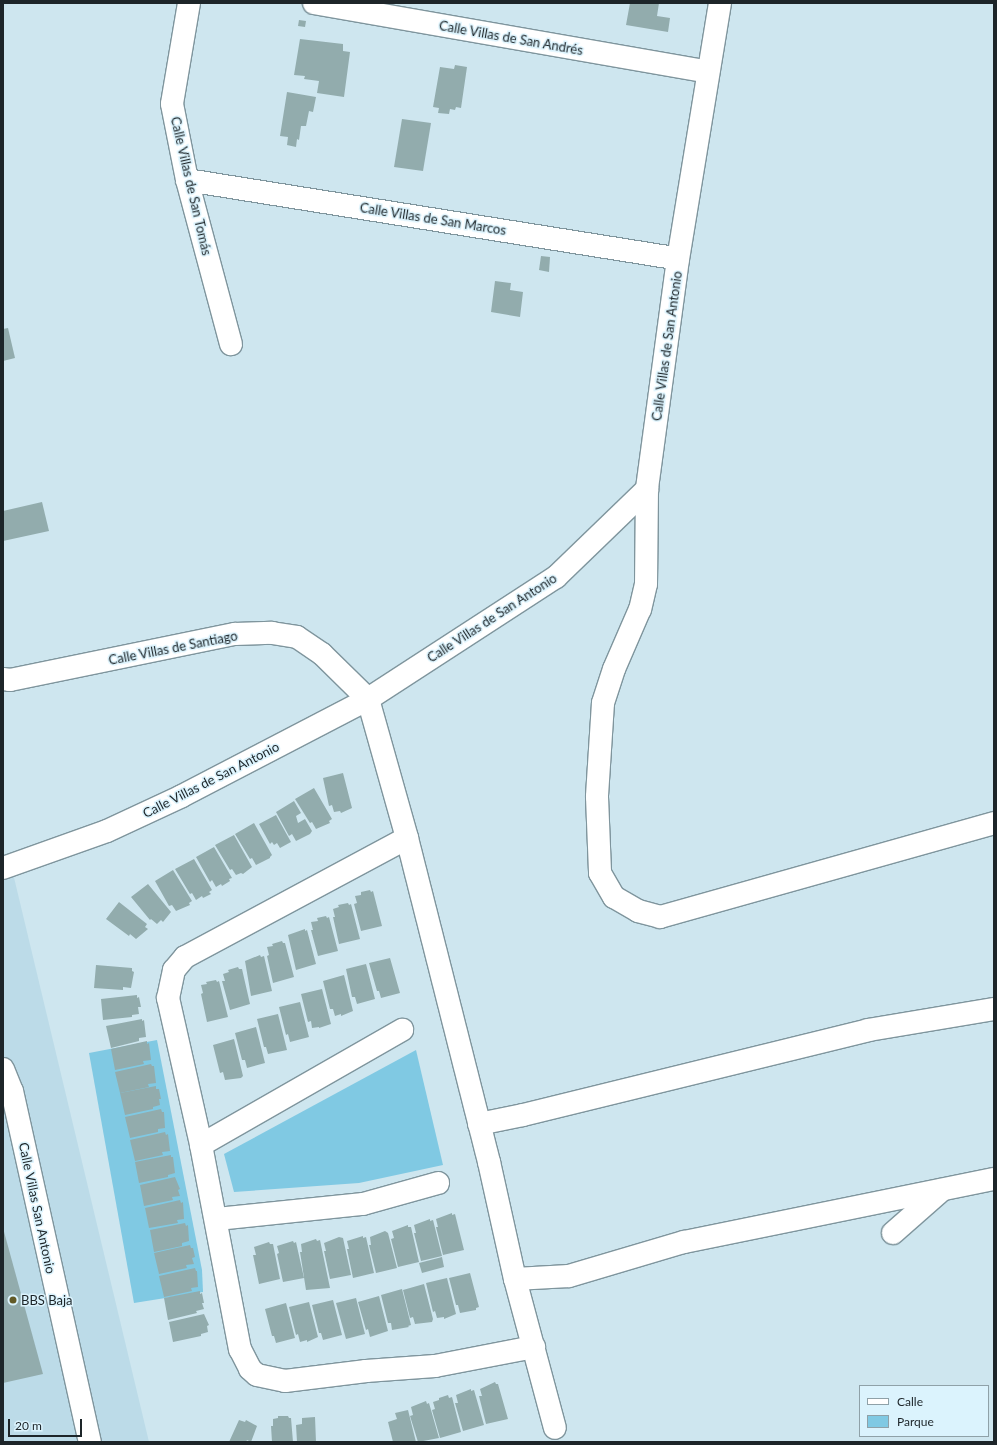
<!DOCTYPE html>
<html>
<head>
<meta charset="utf-8">
<style>
  body { margin:0 }
  #map { position:relative; width:997px; height:1445px; overflow:hidden; background:#cee6ef; font-family:Lato,sans-serif }
  div>[style] { position:absolute }
  [style*='--x'] { left:calc(var(--x)*1px); top:calc(var(--y)*1px); width:calc(var(--w)*1px); rotate:calc(var(--a)*1deg) }
  .built>* { inset:0; background:#bcdbe8 }
  .green>* { inset:0; background:#80c9e3 }
  .building>* { inset:0; background:#92acad }
  .roads { filter:drop-shadow(1px 0 #7f959d) drop-shadow(-1px 0 #7f959d) drop-shadow(0 1px #7f959d) drop-shadow(0 -1px #7f959d) }
  .minor>* { height:22px; margin:-11px; padding:0 11px; transform-origin:11px; border-radius:11px; background:#fff }
  .dots>* { width:11px; height:11px; translate:-50% -50%; box-sizing:border-box; border:2px solid #dbf3fd; border-radius:50% }
  span { translate:-50% -50%; white-space:nowrap; text-align:center; line-height:1.15; -webkit-text-stroke:3px #dbf3fd; paint-order:stroke }
  .street-label { font-size:13px; color:#1d2529 }
  .poi-label { font-size:13px; color:#1d2529 }
  .left { translate:0 -50%; text-align:left }
  .frame { position:absolute; inset:0; border:4px solid #1d2529; pointer-events:none }
  .legend { position:absolute; left:859px; top:1385px; width:130px; height:52px; box-sizing:border-box; background:#dbf3fd; border:1px solid #8fa1a8; margin:0; padding:5px 7px; list-style:none; font-size:12px; color:#1d2529 }
  .legend li { display:flex; align-items:center; gap:8px; height:20px }
  .legend b { width:20px; border:1px solid #8fa1a8 }
  .scale { position:absolute; left:8px; top:1419px; width:74px; height:18px; box-sizing:border-box; border:2px solid #1d2529; border-top:0; padding-left:5px; font-size:12px; line-height:14px; white-space:nowrap; color:#1d2529; -webkit-text-stroke:3px #dbf3fd; paint-order:stroke }
</style>
</head>
<body>
<div id="map">
  <div class="built">
    <i style="clip-path:polygon(11px 865px,149px 1442px,3px 1442px,3px 868px)"></i>
  </div>
  <div class="green">
    <i style="clip-path:polygon(157px 1040px,202px 1270px,203px 1292px,134px 1303px,89px 1053px)"></i>
    <i style="clip-path:polygon(416px 1050px,443px 1165px,359px 1183px,234px 1192px,224px 1154px)"></i>
  </div>
  <div class="building">
    <i style="clip-path:polygon(630px 3px,659px 3px,657px 16px,670px 18px,668px 32px,626px 25px)"></i>
    <i style="clip-path:polygon(299px 20px,306px 21px,305px 27px,298px 26px)"></i>
    <i style="clip-path:polygon(300px 39px,343px 44px,343px 51px,350px 52px,344px 97px,317px 93px,319px 81px,304px 79px,305px 76px,294px 75px)"></i>
    <i style="clip-path:polygon(455px 65px,467px 67px,461px 108px,456px 107px,455px 110px,450px 109px,449px 114px,438px 113px,439px 108px,433px 107px,440px 67px,454px 69px)"></i>
    <i style="clip-path:polygon(287px 92px,316px 97px,313px 112px,309px 111px,306px 126px,301px 126px,299px 140px,297px 139px,296px 147px,287px 145px,288px 137px,280px 136px)"></i>
    <i style="clip-path:polygon(402px 119px,431px 123px,423px 171px,394px 167px)"></i>
    <i style="clip-path:polygon(541px 256px,550px 257px,549px 272px,539px 270px)"></i>
    <i style="clip-path:polygon(495px 281px,511px 283px,510px 290px,523px 292px,520px 317px,491px 312px)"></i>
    <i style="clip-path:polygon(8px 328px,15px 358px,3px 361px,3px 329px)"></i>
    <i style="clip-path:polygon(42px 502px,49px 531px,3px 541px,3px 511px)"></i>
    <i style="clip-path:polygon(343px 773px,352px 808px,341px 813px,340px 811px,334px 812px,332px 805px,329px 806px,323px 778px)"></i>
    <i style="clip-path:polygon(314px 788px,332px 819px,329px 821px,330px 823px,316px 829px,312px 822px,310px 823px,295px 799px)"></i>
    <i style="clip-path:polygon(294px 801px,301px 813px,296px 816px,298px 823px,305px 819px,312px 831px,310px 834px,296px 841px,292px 834px,289px 836px,276px 812px)"></i>
    <i style="clip-path:polygon(276px 815px,291px 842px,280px 848px,277px 843px,274px 845px,272px 842px,270px 844px,259px 824px)"></i>
    <i style="clip-path:polygon(254px 823px,272px 855px,270px 857px,270px 858px,256px 865px,252px 858px,250px 859px,235px 834px)"></i>
    <i style="clip-path:polygon(234px 835px,252px 867px,243px 874px,241px 873px,236px 875px,232px 869px,230px 870px,215px 845px)"></i>
    <i style="clip-path:polygon(214px 847px,232px 878px,229px 879px,230px 881px,222px 886px,221px 884px,216px 887px,212px 880px,210px 882px,196px 857px)"></i>
    <i style="clip-path:polygon(194px 859px,212px 890px,209px 892px,211px 894px,203px 898px,202px 896px,196px 900px,192px 893px,190px 894px,175px 869px)"></i>
    <i style="clip-path:polygon(173px 870px,192px 901px,189px 903px,190px 905px,176px 911px,172px 905px,169px 906px,155px 881px)"></i>
    <i style="clip-path:polygon(148px 884px,171px 912px,163px 922px,161px 920px,157px 924px,151px 919px,150px 920px,131px 897px)"></i>
    <i style="clip-path:polygon(370px 890px,371px 892px,373px 891px,382px 926px,361px 931px,354px 904px,357px 903px,355px 896px,361px 895px,361px 892px)"></i>
    <i style="clip-path:polygon(119px 902px,147px 924px,145px 927px,148px 929px,136px 939px,130px 934px,129px 936px,106px 919px)"></i>
    <i style="clip-path:polygon(348px 903px,349px 905px,351px 904px,360px 939px,339px 944px,333px 917px,335px 917px,333px 909px,339px 907px,338px 905px)"></i>
    <i style="clip-path:polygon(326px 916px,327px 918px,329px 917px,338px 951px,318px 956px,311px 930px,313px 930px,311px 922px,318px 921px,317px 918px)"></i>
    <i style="clip-path:polygon(305px 929px,305px 931px,307px 930px,316px 964px,296px 970px,288px 935px)"></i>
    <i style="clip-path:polygon(282px 941px,283px 943px,285px 943px,294px 977px,273px 983px,267px 956px,269px 955px,267px 947px,273px 946px,272px 944px)"></i>
    <i style="clip-path:polygon(260px 955px,261px 957px,264px 956px,272px 991px,251px 996px,245px 961px)"></i>
    <i style="clip-path:polygon(390px 958px,400px 993px,381px 998px,379px 991px,377px 991px,369px 963px)"></i>
    <i style="clip-path:polygon(366px 964px,375px 999px,357px 1004px,355px 997px,352px 997px,346px 969px)"></i>
    <i style="clip-path:polygon(96px 965px,132px 968px,132px 971px,134px 972px,131px 988px,123px 987px,123px 990px,94px 988px)"></i>
    <i style="clip-path:polygon(238px 967px,239px 969px,242px 969px,250px 1004px,230px 1010px,222px 981px,225px 981px,223px 974px,229px 972px,228px 970px)"></i>
    <i style="clip-path:polygon(344px 975px,353px 1011px,341px 1016px,341px 1014px,335px 1016px,333px 1009px,330px 1009px,323px 981px)"></i>
    <i style="clip-path:polygon(216px 980px,217px 982px,219px 981px,228px 1017px,207px 1022px,201px 994px,203px 993px,201px 985px,207px 984px,206px 982px)"></i>
    <i style="clip-path:polygon(322px 989px,331px 1024px,319px 1028px,319px 1027px,312px 1028px,311px 1021px,308px 1022px,301px 994px)"></i>
    <i style="clip-path:polygon(137px 995px,137px 998px,139px 997px,141px 1007px,138px 1007px,139px 1014px,132px 1015px,132px 1017px,103px 1020px,101px 999px)"></i>
    <i style="clip-path:polygon(300px 1002px,309px 1037px,290px 1042px,288px 1034px,286px 1035px,279px 1007px)"></i>
    <i style="clip-path:polygon(278px 1014px,287px 1050px,268px 1054px,266px 1047px,264px 1047px,257px 1019px)"></i>
    <i style="clip-path:polygon(142px 1019px,142px 1021px,144px 1020px,146px 1037px,139px 1038px,139px 1041px,111px 1048px,106px 1026px)"></i>
    <i style="clip-path:polygon(256px 1027px,265px 1063px,247px 1068px,245px 1060px,242px 1060px,235px 1033px)"></i>
    <i style="clip-path:polygon(234px 1039px,243px 1076px,241px 1078px,225px 1080px,223px 1072px,220px 1073px,213px 1045px)"></i>
    <i style="clip-path:polygon(147px 1041px,147px 1044px,149px 1043px,151px 1060px,143px 1061px,144px 1064px,115px 1070px,111px 1049px)"></i>
    <i style="clip-path:polygon(151px 1064px,152px 1066px,154px 1066px,156px 1083px,148px 1084px,149px 1087px,120px 1093px,115px 1072px)"></i>
    <i style="clip-path:polygon(156px 1086px,156px 1089px,159px 1089px,161px 1099px,159px 1099px,160px 1105px,153px 1107px,153px 1109px,125px 1115px,120px 1093px)"></i>
    <i style="clip-path:polygon(161px 1109px,162px 1112px,164px 1112px,165px 1128px,158px 1129px,158px 1132px,130px 1138px,125px 1117px)"></i>
    <i style="clip-path:polygon(165px 1132px,166px 1135px,168px 1134px,170px 1151px,162px 1152px,163px 1155px,135px 1161px,130px 1140px)"></i>
    <i style="clip-path:polygon(171px 1155px,171px 1157px,173px 1157px,175px 1173px,168px 1175px,168px 1177px,139px 1183px,135px 1162px)"></i>
    <i style="clip-path:polygon(175px 1177px,180px 1189px,178px 1190px,180px 1196px,172px 1197px,173px 1200px,144px 1206px,140px 1185px)"></i>
    <i style="clip-path:polygon(180px 1200px,181px 1203px,183px 1202px,184px 1219px,177px 1220px,178px 1223px,149px 1228px,145px 1208px)"></i>
    <i style="clip-path:polygon(452px 1213px,452px 1215px,455px 1214px,464px 1250px,443px 1255px,436px 1227px,438px 1227px,436px 1219px)"></i>
    <i style="clip-path:polygon(430px 1219px,430px 1221px,433px 1220px,442px 1256px,421px 1261px,414px 1233px,416px 1233px,414px 1225px)"></i>
    <i style="clip-path:polygon(185px 1223px,186px 1226px,188px 1225px,189px 1241px,182px 1243px,182px 1246px,154px 1252px,150px 1230px)"></i>
    <i style="clip-path:polygon(408px 1225px,408px 1227px,411px 1227px,419px 1262px,398px 1267px,391px 1239px,394px 1238px,392px 1231px)"></i>
    <i style="clip-path:polygon(3px 1228px,43px 1374px,3px 1383px)"></i>
    <i style="clip-path:polygon(385px 1231px,388px 1233px,397px 1268px,376px 1273px,369px 1245px,371px 1245px,370px 1237px)"></i>
    <i style="clip-path:polygon(363px 1236px,363px 1238px,366px 1237px,374px 1273px,353px 1278px,347px 1249px,349px 1249px,347px 1241px)"></i>
    <i style="clip-path:polygon(339px 1237px,343px 1238px,351px 1275px,330px 1279px,324px 1251px,326px 1251px,324px 1243px)"></i>
    <i style="clip-path:polygon(316px 1239px,317px 1241px,320px 1240px,330px 1288px,306px 1290px,300px 1252px,302px 1252px,301px 1244px)"></i>
    <i style="clip-path:polygon(293px 1241px,294px 1243px,296px 1242px,304px 1278px,283px 1282px,277px 1254px,279px 1253px,277px 1246px)"></i>
    <i style="clip-path:polygon(269px 1242px,270px 1244px,273px 1244px,280px 1279px,259px 1284px,253px 1255px,256px 1255px,254px 1247px)"></i>
    <i style="clip-path:polygon(190px 1245px,191px 1248px,193px 1248px,195px 1257px,192px 1258px,194px 1264px,186px 1265px,187px 1268px,159px 1274px,154px 1253px)"></i>
    <i style="clip-path:polygon(442px 1257px,444px 1267px,422px 1273px,419px 1263px)"></i>
    <i style="clip-path:polygon(195px 1268px,196px 1271px,197px 1271px,198px 1287px,191px 1288px,192px 1291px,164px 1297px,159px 1276px)"></i>
    <i style="clip-path:polygon(470px 1273px,479px 1307px,476px 1308px,476px 1310px,460px 1313px,458px 1305px,456px 1305px,449px 1278px)"></i>
    <i style="clip-path:polygon(447px 1278px,456px 1314px,444px 1319px,444px 1317px,437px 1318px,435px 1311px,433px 1312px,426px 1283px)"></i>
    <i style="clip-path:polygon(424px 1284px,433px 1319px,432px 1322px,415px 1324px,413px 1317px,410px 1318px,403px 1290px)"></i>
    <i style="clip-path:polygon(402px 1289px,411px 1325px,408px 1326px,409px 1327px,392px 1330px,391px 1323px,388px 1323px,381px 1295px)"></i>
    <i style="clip-path:polygon(200px 1291px,200px 1294px,202px 1293px,204px 1303px,202px 1303px,204px 1309px,196px 1311px,197px 1313px,168px 1320px,164px 1298px)"></i>
    <i style="clip-path:polygon(379px 1296px,388px 1331px,370px 1337px,368px 1329px,366px 1330px,358px 1302px)"></i>
    <i style="clip-path:polygon(356px 1298px,365px 1334px,346px 1339px,336px 1303px)"></i>
    <i style="clip-path:polygon(333px 1300px,342px 1335px,323px 1340px,321px 1333px,319px 1333px,312px 1305px)"></i>
    <i style="clip-path:polygon(309px 1302px,318px 1337px,307px 1342px,307px 1340px,300px 1342px,298px 1334px,296px 1335px,289px 1307px)"></i>
    <i style="clip-path:polygon(286px 1303px,295px 1338px,276px 1343px,274px 1336px,272px 1336px,265px 1309px)"></i>
    <i style="clip-path:polygon(204px 1314px,209px 1325px,207px 1326px,208px 1332px,201px 1334px,201px 1336px,173px 1342px,169px 1322px)"></i>
    <i style="clip-path:polygon(495px 1382px,496px 1384px,498px 1384px,508px 1419px,486px 1424px,479px 1396px,482px 1396px,480px 1389px)"></i>
    <i style="clip-path:polygon(471px 1389px,471px 1391px,474px 1390px,484px 1425px,463px 1431px,455px 1403px,458px 1403px,456px 1395px)"></i>
    <i style="clip-path:polygon(448px 1395px,449px 1398px,452px 1397px,461px 1432px,440px 1438px,432px 1410px,435px 1409px,433px 1402px,439px 1400px,439px 1398px)"></i>
    <i style="clip-path:polygon(426px 1401px,427px 1404px,429px 1403px,439px 1438px,418px 1442px,410px 1416px,413px 1415px,411px 1407px)"></i>
    <i style="clip-path:polygon(408px 1410px,416px 1442px,393px 1442px,388px 1422px,397px 1419px,395px 1413px)"></i>
    <i style="clip-path:polygon(278px 1416px,288px 1416px,289px 1418px,291px 1418px,293px 1442px,272px 1442px,271px 1426px,273px 1426px,273px 1419px,278px 1418px)"></i>
    <i style="clip-path:polygon(315px 1417px,316px 1442px,297px 1442px,296px 1425px,302px 1424px,302px 1418px)"></i>
    <i style="clip-path:polygon(239px 1420px,245px 1422px,246px 1420px,257px 1426px,251px 1442px,247px 1440px,246px 1442px,229px 1442px)"></i>
  </div>
  <div class="roads">
    <div class="minor">
      <i style="--x:189;--y:3;--w:102;--a:99.6"></i>
      <i style="--x:172;--y:104;--w:77;--a:78.8"></i>
      <i style="--x:187;--y:180;--w:170;--a:75"></i>
      <i style="--x:314;--y:3;--w:400;--a:9.9"></i>
      <i style="--x:720;--y:3;--w:259;--a:99.3"></i>
      <i style="--x:678;--y:259;--w:232;--a:97.7"></i>
      <i style="--x:647;--y:489;--w:95;--a:90.6"></i>
      <i style="--x:646;--y:584;--w:26;--a:103"></i>
      <i style="--x:640;--y:609;--w:65;--a:113.4"></i>
      <i style="--x:614;--y:669;--w:36;--a:108"></i>
      <i style="--x:603;--y:703;--w:94;--a:93.7"></i>
      <i style="--x:597;--y:797;--w:76;--a:87.7"></i>
      <i style="--x:600;--y:873;--w:28;--a:60"></i>
      <i style="--x:614;--y:897;--w:28;--a:30"></i>
      <i style="--x:638;--y:911;--w:23;--a:15"></i>
      <i style="--x:660;--y:917;--w:347;--a:-15.7"></i>
      <i style="--x:187;--y:180;--w:497;--a:9.1"></i>
      <i style="--x:3;--y:679;--w:7;--a:8"></i>
      <i style="--x:10;--y:680;--w:230;--a:-11.6"></i>
      <i style="--x:235;--y:634;--w:37;--a:-2"></i>
      <i style="--x:272;--y:633;--w:25;--a:9"></i>
      <i style="--x:297;--y:637;--w:30;--a:34"></i>
      <i style="--x:322;--y:654;--w:64;--a:44.4"></i>
      <i style="--x:368;--y:699;--w:144;--a:74.3"></i>
      <i style="--x:407;--y:838;--w:334;--a:75.8"></i>
      <i style="--x:489;--y:1162;--w:120;--a:77.5"></i>
      <i style="--x:515;--y:1279;--w:154;--a:75"></i>
      <i style="--x:407;--y:838;--w:252;--a:151.8"></i>
      <i style="--x:185;--y:957;--w:17;--a:130"></i>
      <i style="--x:174;--y:970;--w:29;--a:102"></i>
      <i style="--x:168;--y:998;--w:151;--a:77.3"></i>
      <i style="--x:201;--y:1145;--w:208;--a:79.2"></i>
      <i style="--x:240;--y:1349;--w:22;--a:63"></i>
      <i style="--x:250;--y:1369;--w:9;--a:41"></i>
      <i style="--x:257;--y:1375;--w:29;--a:12"></i>
      <i style="--x:285;--y:1381;--w:82;--a:-7"></i>
      <i style="--x:366;--y:1371;--w:69;--a:-4.1"></i>
      <i style="--x:435;--y:1366;--w:101;--a:-10.9"></i>
      <i style="--x:3;--y:868;--w:110;--a:-19.6"></i>
      <i style="--x:107;--y:831;--w:83;--a:-25"></i>
      <i style="--x:182;--y:796;--w:210;--a:-27.5"></i>
      <i style="--x:368;--y:699;--w:224;--a:-33"></i>
      <i style="--x:556;--y:577;--w:127;--a:-44"></i>
      <i style="--x:3;--y:1069;--w:24;--a:68"></i>
      <i style="--x:12;--y:1091;--w:360;--a:77.5"></i>
      <i style="--x:479;--y:1124;--w:45;--a:-11.6"></i>
      <i style="--x:523;--y:1115;--w:355;--a:-13.8"></i>
      <i style="--x:868;--y:1030;--w:128;--a:-9.5"></i>
      <i style="--x:201;--y:1145;--w:232;--a:-29.8"></i>
      <i style="--x:217;--y:1219;--w:147;--a:-5.9"></i>
      <i style="--x:363;--y:1204;--w:78;--a:-15.6"></i>
      <i style="--x:893;--y:1233;--w:65;--a:-41.3"></i>
      <i style="--x:515;--y:1279;--w:54;--a:-3.2"></i>
      <i style="--x:569;--y:1276;--w:120;--a:-16.5"></i>
      <i style="--x:684;--y:1242;--w:316;--a:-11.5"></i>
    </div>
  </div>
  <div class="dots">
    <i style="left:13px;top:1300px;background:#625a26"></i>
  </div>
  <div class="street-label">
    <span style="left:511px;top:38px;rotate:10deg">Calle Villas de San Andrés</span>
    <span style="left:191px;top:186px;rotate:77deg">Calle Villas de San Tomás</span>
    <span style="left:433px;top:219px;rotate:9deg">Calle Villas de San Marcos</span>
    <span style="left:667px;top:346px;rotate:-82deg">Calle Villas de San Antonio</span>
    <span style="left:492px;top:618px;rotate:-33deg">Calle Villas de San Antonio</span>
    <span style="left:173px;top:648px;rotate:-11deg">Calle Villas de Santiago</span>
    <span style="left:211px;top:780px;rotate:-27deg">Calle Villas de San Antonio</span>
    <span style="left:37px;top:1208px;rotate:78deg">Calle Villas San Antonio</span>
  </div>
  <div class="poi-label">
    <span class="left" style="left:21px;top:1300px">BBS Baja</span>
  </div>
  <div class="frame"></div>
  <ul class="legend">
  <li><b style="height:5px;background:#fff"></b>Calle</li>
  <li><b style="height:11px;background:#80c9e3"></b>Parque</li>
  </ul>
  <div class="scale">20 m</div>
</div>
</body>
</html>
